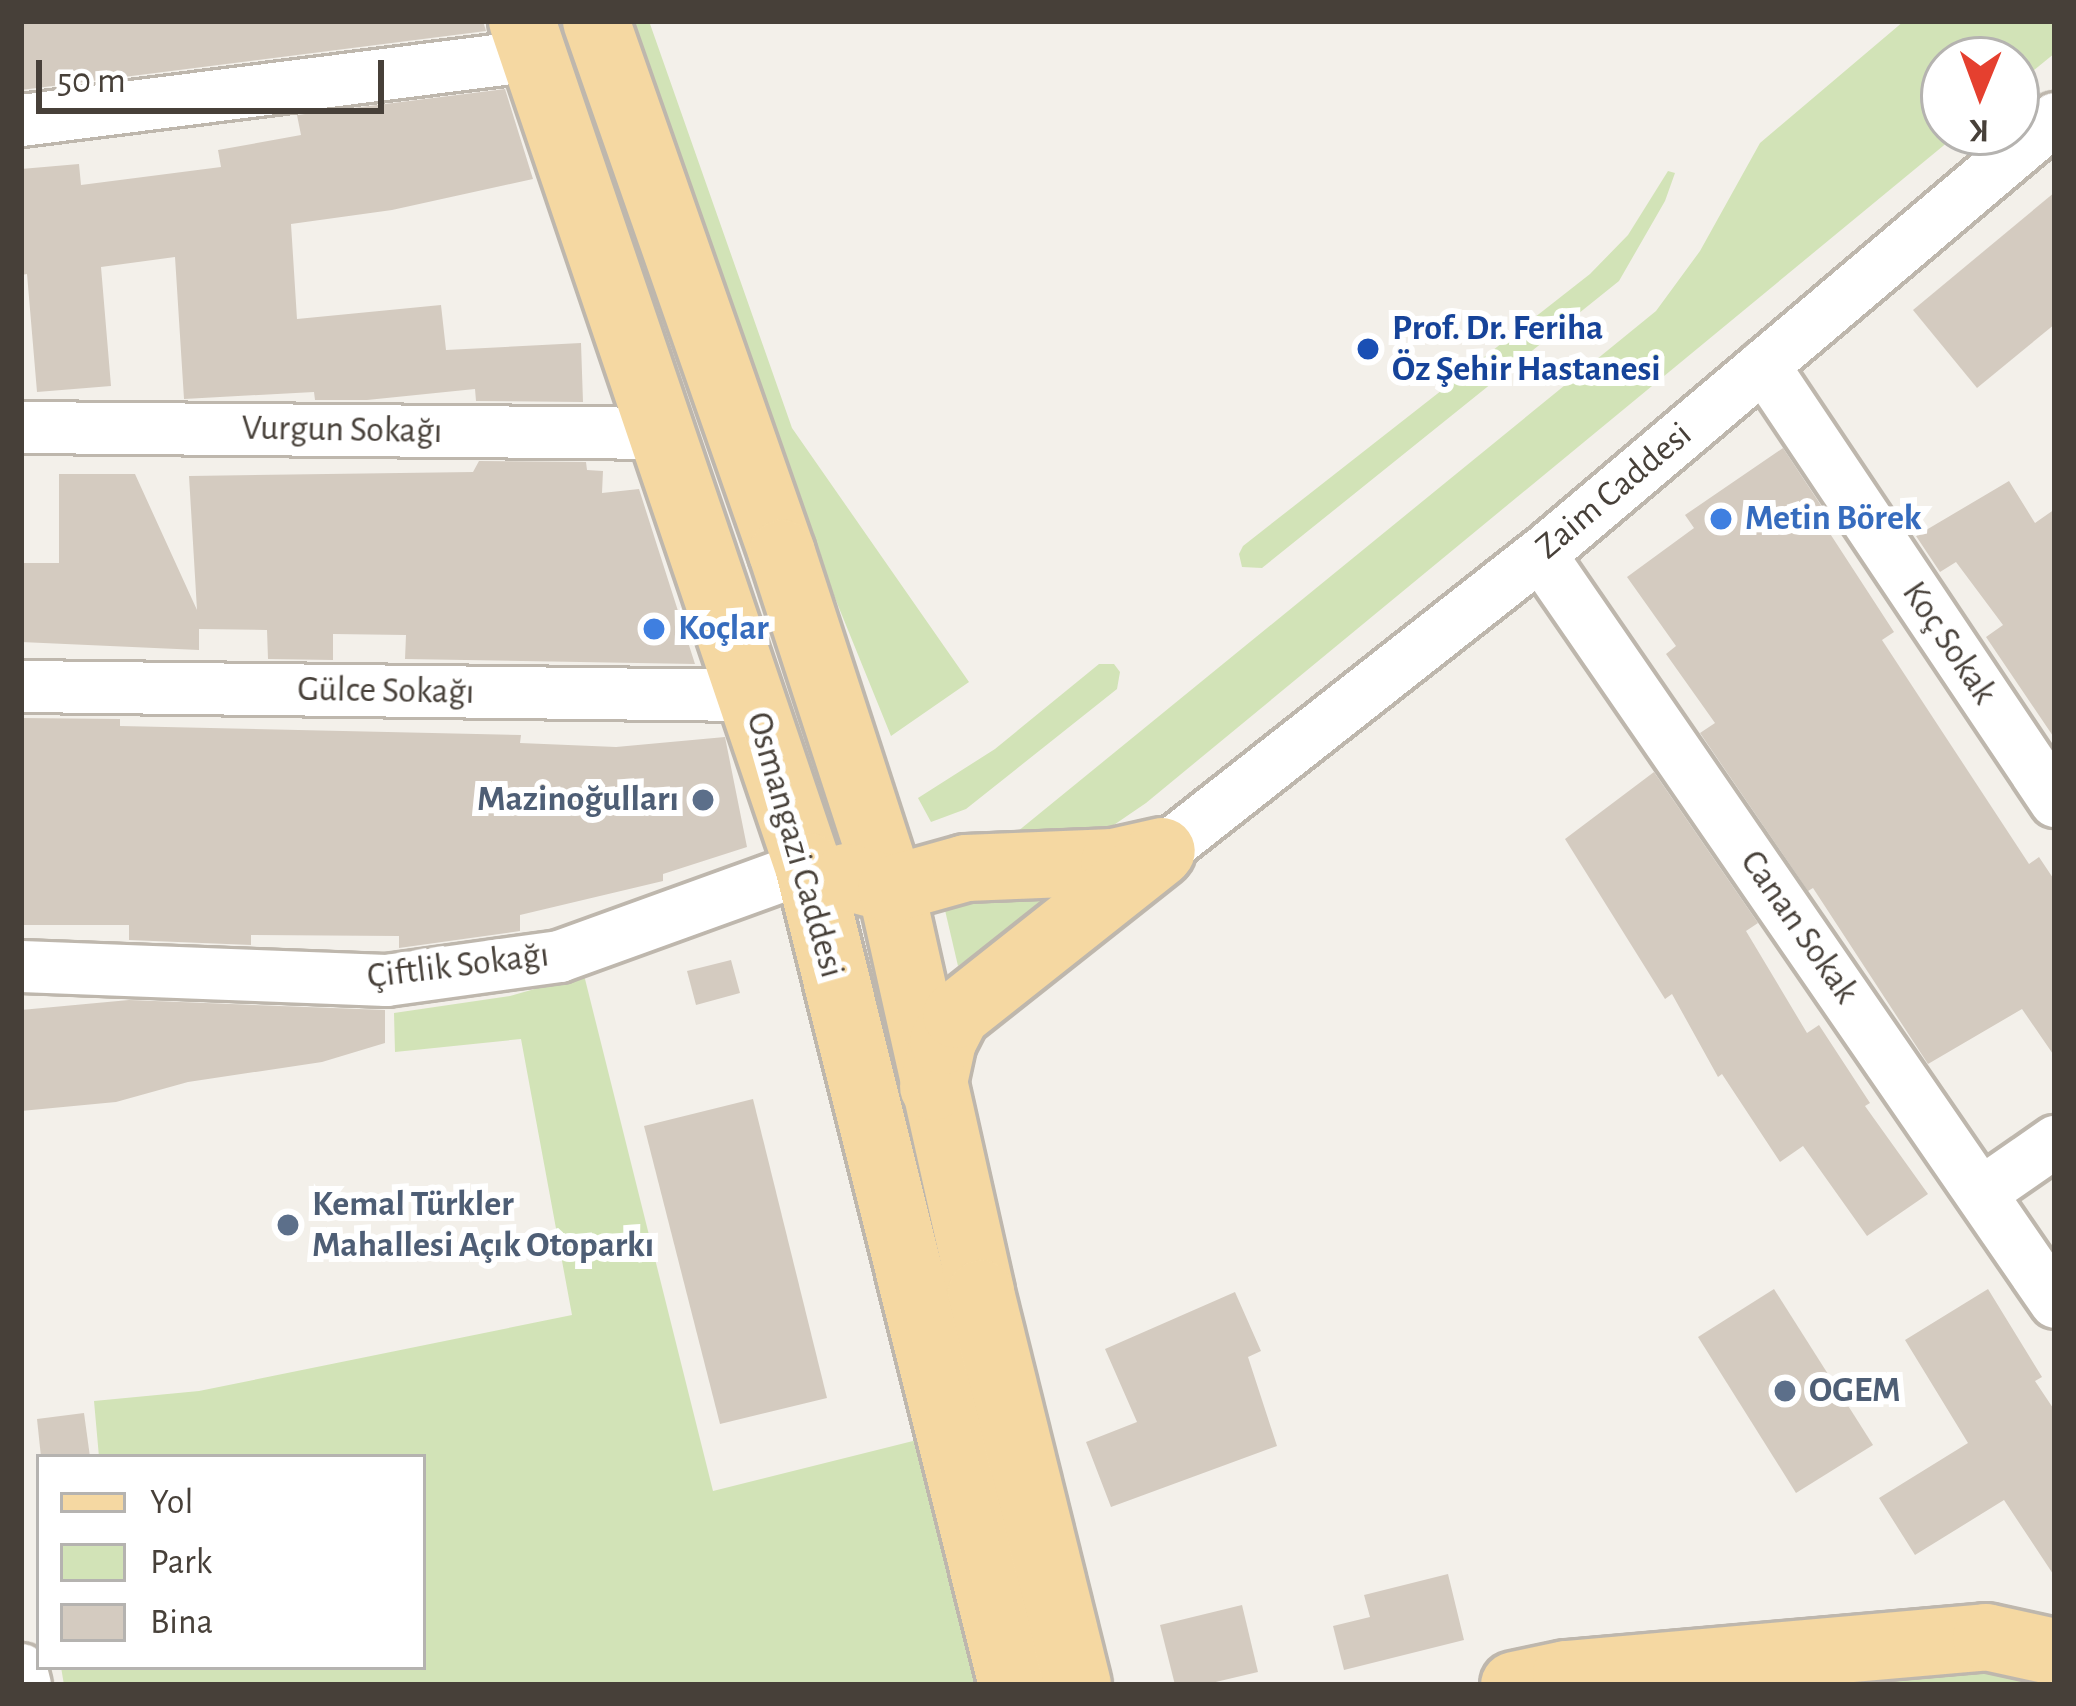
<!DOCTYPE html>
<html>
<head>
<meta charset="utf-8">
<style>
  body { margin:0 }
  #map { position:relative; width:2076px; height:1706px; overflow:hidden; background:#f3f0ea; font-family:"Alegreya Sans",sans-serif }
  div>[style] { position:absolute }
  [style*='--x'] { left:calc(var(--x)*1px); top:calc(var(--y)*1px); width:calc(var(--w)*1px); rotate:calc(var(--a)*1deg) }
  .green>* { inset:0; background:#d2e3b7 }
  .building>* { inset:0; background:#d4cbc0 }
  .roads { filter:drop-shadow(3px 0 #beb7ad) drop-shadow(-3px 0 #beb7ad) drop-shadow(0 3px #beb7ad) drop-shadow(0 -3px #beb7ad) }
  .minor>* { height:51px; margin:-25.5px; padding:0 25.5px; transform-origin:25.5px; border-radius:25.5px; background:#fff }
  .major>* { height:66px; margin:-33px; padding:0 33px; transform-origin:33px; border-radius:33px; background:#f5d8a2 }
  .dots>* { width:33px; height:33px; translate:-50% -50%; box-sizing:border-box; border:6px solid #fff; border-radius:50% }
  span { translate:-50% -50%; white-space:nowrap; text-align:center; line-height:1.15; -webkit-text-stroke:12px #fff; paint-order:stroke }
  .transit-label { font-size:36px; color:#164399; font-weight:700 }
  .left { translate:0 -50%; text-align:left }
  .street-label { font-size:36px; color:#474039 }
  .shop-label { font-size:36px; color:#366cbe; font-weight:700 }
  .service-label { font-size:36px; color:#4e5e75; font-weight:700 }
  .right { translate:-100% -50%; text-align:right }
  .frame { position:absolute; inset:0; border:24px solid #474039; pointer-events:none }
  .legend { position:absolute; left:36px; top:1454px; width:390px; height:216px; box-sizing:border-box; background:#fff; border:3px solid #b5b3b0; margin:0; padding:15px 21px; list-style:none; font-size:36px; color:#474039 }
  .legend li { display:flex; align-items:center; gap:24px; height:60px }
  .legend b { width:60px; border:3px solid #b5b3b0 }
  .north { position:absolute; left:1920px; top:36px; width:120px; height:120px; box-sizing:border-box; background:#fff; border:3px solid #b5b3b0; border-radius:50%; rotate:181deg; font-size:33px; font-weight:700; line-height:48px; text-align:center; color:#474039 }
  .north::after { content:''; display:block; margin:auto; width:42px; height:54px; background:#e5402f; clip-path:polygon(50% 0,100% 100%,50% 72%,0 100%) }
  .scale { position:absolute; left:36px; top:60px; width:348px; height:54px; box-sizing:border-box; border:6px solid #474039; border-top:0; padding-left:15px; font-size:36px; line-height:42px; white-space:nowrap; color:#474039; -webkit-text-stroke:9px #fff; paint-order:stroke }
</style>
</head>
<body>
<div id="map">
  <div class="green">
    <i style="clip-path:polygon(621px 21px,649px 21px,792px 428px,969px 682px,891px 736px,766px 428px)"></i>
    <i style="clip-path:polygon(1904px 21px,2055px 21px,2055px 53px,2016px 85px,2016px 60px,1944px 60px,1944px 132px,1960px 132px,1146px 803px,1105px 831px,1012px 836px,1656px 311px,1700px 251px,1760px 143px)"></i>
    <i style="clip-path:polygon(1668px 171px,1675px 173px,1665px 201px,1619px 281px,1262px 568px,1242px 567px,1239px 554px,1243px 546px,1590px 274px,1628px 235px)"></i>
    <i style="clip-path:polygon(1099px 664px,1114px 664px,1120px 672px,1117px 689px,966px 809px,931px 822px,918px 798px,995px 749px)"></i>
    <i style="clip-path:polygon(1075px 884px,958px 966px,941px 893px)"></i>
    <i style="clip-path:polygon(584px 975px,713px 1491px,921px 1439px,986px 1685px,64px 1685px,61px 1667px,423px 1667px,423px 1457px,99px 1457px,94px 1401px,199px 1391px,572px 1315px,521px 1039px,395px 1052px,394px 1013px,510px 996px)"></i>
    <i style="clip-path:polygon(1959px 1662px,2042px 1685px,1810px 1685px)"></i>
  </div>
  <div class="building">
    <i style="clip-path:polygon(21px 21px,483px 21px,486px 31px,21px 90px)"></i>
    <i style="clip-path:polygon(505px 89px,533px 179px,392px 210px,291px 224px,297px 319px,441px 305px,446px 350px,581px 343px,583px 402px,476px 401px,475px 389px,367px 400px,315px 400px,314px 392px,184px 399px,175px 257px,101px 267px,111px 386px,37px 392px,27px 274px,21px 275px,21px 169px,79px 164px,81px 185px,221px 167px,218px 150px,301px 135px,297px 115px)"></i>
    <i style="clip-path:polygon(2055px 192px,2055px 324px,1977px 388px,1913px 310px)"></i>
    <i style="clip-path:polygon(1783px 448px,1834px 525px,1827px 529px,1894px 632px,1882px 640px,2029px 864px,2039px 857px,2055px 881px,2055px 1057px,2022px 1009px,1928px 1064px,1813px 888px,1808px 891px,1700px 733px,1715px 723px,1666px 654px,1676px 646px,1627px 577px,1694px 528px,1685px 515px)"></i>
    <i style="clip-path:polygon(479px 461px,586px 462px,587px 470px,603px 471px,602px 493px,639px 489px,695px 664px,405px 659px,406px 635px,333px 634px,333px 660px,268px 659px,267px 630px,199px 629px,199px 650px,21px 642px,21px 563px,59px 563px,59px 474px,135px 474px,197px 610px,189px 476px,473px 472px)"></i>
    <i style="clip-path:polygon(2009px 481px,2035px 523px,2055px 509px,2055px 739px,1986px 637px,2003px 625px,1956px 562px,1940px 572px,1916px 536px)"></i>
    <i style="clip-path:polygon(21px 718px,120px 719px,120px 726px,521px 735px,520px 743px,616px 747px,725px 737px,747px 847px,663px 874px,663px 881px,520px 915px,520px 931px,399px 948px,399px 936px,251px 935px,251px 945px,129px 940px,129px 925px,21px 925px)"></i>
    <i style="clip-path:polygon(1654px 772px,1758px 923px,1746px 931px,1807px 1033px,1819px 1025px,1870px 1103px,1865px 1106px,1928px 1194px,1867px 1236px,1803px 1146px,1780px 1162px,1722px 1074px,1718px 1077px,1672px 994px,1665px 999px,1565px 839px)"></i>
    <i style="clip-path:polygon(731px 960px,740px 993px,696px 1005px,687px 971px)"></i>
    <i style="clip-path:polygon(129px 1000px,385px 1010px,385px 1043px,322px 1062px,188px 1082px,116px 1102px,21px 1111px,21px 1010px)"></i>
    <i style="clip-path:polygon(753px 1099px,827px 1398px,720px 1424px,644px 1126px)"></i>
    <i style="clip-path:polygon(1774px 1289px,1873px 1445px,1796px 1493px,1698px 1337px)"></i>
    <i style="clip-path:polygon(1988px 1289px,2042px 1377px,2035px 1381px,2055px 1411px,2055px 1577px,2004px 1500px,1915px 1555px,1879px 1498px,1968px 1443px,1905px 1340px)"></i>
    <i style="clip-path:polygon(1235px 1292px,1261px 1351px,1248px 1357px,1277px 1446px,1111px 1507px,1086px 1442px,1137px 1422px,1105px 1349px)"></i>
    <i style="clip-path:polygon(84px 1413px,90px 1457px,41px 1457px,37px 1419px)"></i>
    <i style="clip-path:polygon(1448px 1574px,1464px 1640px,1344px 1670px,1333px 1626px,1370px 1617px,1364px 1595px)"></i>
    <i style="clip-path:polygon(1242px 1605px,1258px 1672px,1203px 1685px,1175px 1685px,1160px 1625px)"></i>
  </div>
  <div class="roads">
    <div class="minor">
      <i style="--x:21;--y:120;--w:517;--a:-7.22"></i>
      <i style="--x:1763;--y:365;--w:525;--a:56.19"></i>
      <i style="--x:21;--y:427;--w:643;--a:0.53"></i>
      <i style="--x:1540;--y:554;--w:908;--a:55.45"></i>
      <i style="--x:21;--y:686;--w:730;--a:0.71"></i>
      <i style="--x:1162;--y:851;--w:481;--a:-38.2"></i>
      <i style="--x:1540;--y:554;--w:675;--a:-40.25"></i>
      <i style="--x:21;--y:966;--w:365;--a:2.2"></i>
      <i style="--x:386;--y:980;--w:175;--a:-7.9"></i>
      <i style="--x:559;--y:956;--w:265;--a:-19.9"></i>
      <i style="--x:1983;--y:1191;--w:88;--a:-34.8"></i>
      <i style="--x:21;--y:1669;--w:16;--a:76"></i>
    </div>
    <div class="major">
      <i style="--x:522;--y:21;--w:892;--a:71.3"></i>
      <i style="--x:808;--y:866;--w:844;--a:76.01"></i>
      <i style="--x:596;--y:21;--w:564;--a:70.73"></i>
      <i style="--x:782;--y:553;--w:353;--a:72"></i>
      <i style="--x:891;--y:889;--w:414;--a:77.4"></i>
      <i style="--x:981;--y:1293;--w:404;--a:76.1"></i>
      <i style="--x:846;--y:877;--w:47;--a:14.9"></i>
      <i style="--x:891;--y:889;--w:78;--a:-15.6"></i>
      <i style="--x:966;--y:868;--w:148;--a:-2.3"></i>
      <i style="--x:1114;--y:862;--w:49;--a:-12.9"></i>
      <i style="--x:933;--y:1087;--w:47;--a:-77.7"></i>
      <i style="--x:943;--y:1041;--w:29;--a:-63"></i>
      <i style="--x:956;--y:1015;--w:259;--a:-38.4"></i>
      <i style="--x:1514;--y:1685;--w:53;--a:-11.9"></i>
      <i style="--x:1566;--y:1674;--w:422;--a:-5"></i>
      <i style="--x:1986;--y:1637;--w:71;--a:12.3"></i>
    </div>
  </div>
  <div class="dots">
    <i style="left:1368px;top:349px;background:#1a4fb4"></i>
    <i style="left:1721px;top:519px;background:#3f7fe0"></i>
    <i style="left:654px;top:629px;background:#3f7fe0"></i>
    <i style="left:703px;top:800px;background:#5c6f8a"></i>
    <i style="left:288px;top:1225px;background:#5c6f8a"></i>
    <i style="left:1785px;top:1391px;background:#5c6f8a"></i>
  </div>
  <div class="transit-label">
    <span class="left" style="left:1392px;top:349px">Prof. Dr. Feriha<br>Öz Şehir Hastanesi</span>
  </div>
  <div class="street-label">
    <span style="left:342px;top:430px;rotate:1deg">Vurgun Sokağı</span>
    <span style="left:1614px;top:491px;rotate:-40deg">Zaim Caddesi</span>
    <span style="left:1949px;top:643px;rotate:56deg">Koç Sokak</span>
    <span style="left:386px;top:691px;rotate:1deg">Gülce Sokağı</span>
    <span style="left:795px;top:845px;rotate:74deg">Osmangazi Caddesi</span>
    <span style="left:1799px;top:927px;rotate:55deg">Canan Sokak</span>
    <span style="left:458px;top:966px;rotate:-7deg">Çiftlik Sokağı</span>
  </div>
  <div class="shop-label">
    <span class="left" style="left:1745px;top:519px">Metin Börek</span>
    <span class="left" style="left:678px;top:629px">Koçlar</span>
  </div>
  <div class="service-label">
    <span class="right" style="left:679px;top:800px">Mazinoğulları</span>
    <span class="left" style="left:312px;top:1225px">Kemal Türkler<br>Mahallesi Açık Otoparkı</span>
    <span class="left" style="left:1809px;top:1391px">OGEM</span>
  </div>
  <div class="frame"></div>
  <ul class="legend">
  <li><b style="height:15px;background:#f5d8a2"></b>Yol</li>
  <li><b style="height:33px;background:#d2e3b7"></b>Park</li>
  <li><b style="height:33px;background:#d4cbc0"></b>Bina</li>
  </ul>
  <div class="north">K</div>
  <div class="scale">50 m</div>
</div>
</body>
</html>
